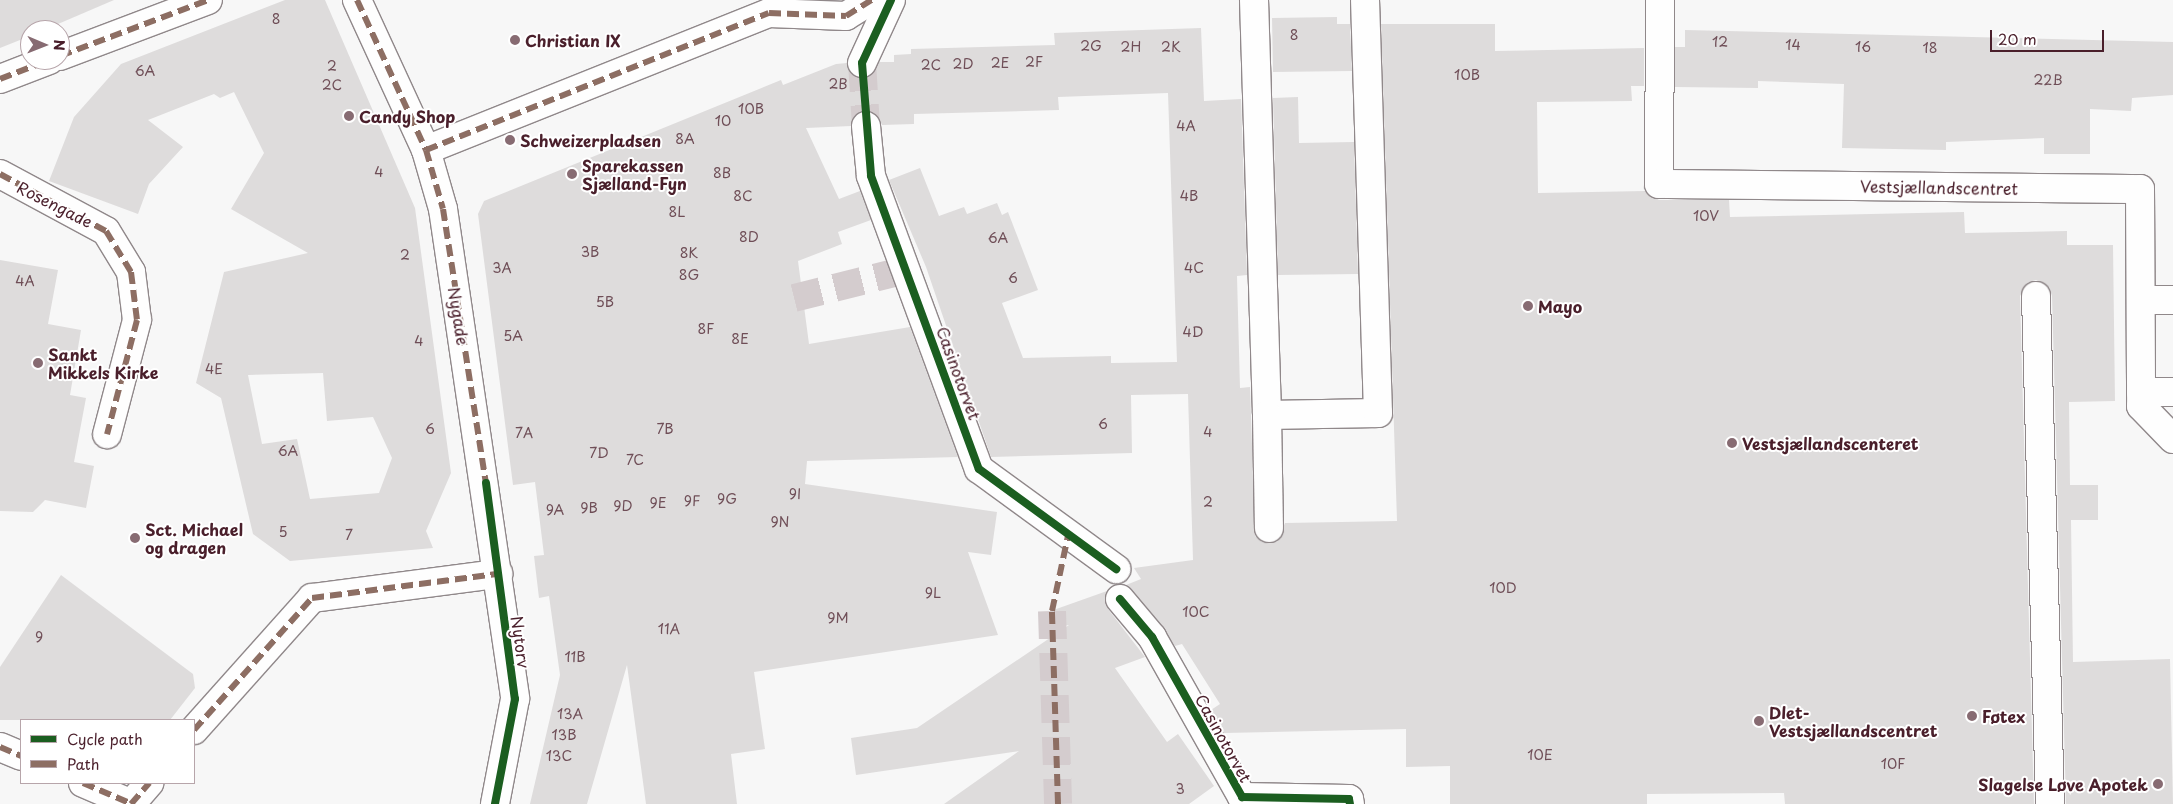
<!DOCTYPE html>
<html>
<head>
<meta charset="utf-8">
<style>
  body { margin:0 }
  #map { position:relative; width:2173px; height:804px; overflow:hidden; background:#f7f7f7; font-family:"Playpen Sans",sans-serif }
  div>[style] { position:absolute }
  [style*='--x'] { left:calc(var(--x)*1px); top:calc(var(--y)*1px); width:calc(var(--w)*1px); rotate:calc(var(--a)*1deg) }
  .building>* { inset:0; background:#dedcdc }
  .minor-tunnel>* { height:28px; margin-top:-14px; transform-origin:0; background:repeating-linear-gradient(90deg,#d4ccce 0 28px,transparent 0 42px) }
  .roads { filter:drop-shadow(1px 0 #90888a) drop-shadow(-1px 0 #90888a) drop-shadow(0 1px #90888a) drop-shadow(0 -1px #90888a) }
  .minor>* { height:28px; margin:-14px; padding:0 14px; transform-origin:14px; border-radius:14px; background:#fefefe }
  .quiet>* { height:6px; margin-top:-3px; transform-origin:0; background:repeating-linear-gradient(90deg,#8d6e63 0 12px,transparent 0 18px) }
  .cycleway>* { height:8px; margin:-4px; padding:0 4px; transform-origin:4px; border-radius:4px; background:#1b5e20 }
  .dots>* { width:14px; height:14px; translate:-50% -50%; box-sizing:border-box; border:2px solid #fff; border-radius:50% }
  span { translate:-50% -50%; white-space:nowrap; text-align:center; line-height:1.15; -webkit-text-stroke:4px #fff; paint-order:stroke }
  .number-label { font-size:14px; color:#6f4e57 }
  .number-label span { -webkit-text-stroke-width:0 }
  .poi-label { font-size:16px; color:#4a1f2b; font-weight:700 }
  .left { translate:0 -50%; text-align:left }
  .right { translate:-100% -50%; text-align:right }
  .street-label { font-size:16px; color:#4a1f2b }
  .legend { position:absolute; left:20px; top:719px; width:175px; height:65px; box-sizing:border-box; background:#fff; border:1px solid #b7a5aa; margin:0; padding:6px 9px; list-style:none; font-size:15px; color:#4a1f2b }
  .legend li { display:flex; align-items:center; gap:10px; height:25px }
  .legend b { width:25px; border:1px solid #b7a5aa }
  .north { position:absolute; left:20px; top:20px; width:50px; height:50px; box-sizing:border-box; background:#fff; border:1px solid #b7a5aa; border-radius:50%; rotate:91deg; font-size:14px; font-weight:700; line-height:20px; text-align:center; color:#4a1f2b }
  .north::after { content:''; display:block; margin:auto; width:18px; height:22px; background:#876b72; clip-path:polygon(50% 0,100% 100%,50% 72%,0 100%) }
  .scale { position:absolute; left:1990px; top:30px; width:114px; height:22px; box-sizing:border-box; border:2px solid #4a1f2b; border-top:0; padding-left:6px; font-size:15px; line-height:18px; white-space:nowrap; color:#4a1f2b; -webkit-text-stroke:4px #fff; paint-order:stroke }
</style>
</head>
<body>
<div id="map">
  <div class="building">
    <i style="clip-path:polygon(0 0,114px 0,44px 30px,30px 30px,30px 36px,0 48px)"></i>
    <i style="clip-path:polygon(evenodd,285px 0,325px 0,415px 208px,451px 473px,426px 531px,433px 548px,290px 561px,253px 534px,221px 398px,196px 383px,224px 272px,308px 253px,231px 209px,264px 153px,234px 92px,220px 98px,214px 94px,148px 120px,183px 147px,149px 184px,138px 214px,49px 181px,74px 117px,121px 64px,285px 0,323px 373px,327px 421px,373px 417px,392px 458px,379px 493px,310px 499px,297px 439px,262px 444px,248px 375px,323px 373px)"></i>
    <i style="clip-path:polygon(1337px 17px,1337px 24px,1350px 24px,1352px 71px,1273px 72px,1272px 18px)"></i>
    <i style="clip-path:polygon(1381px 24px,1495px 24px,1495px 51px,1644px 48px,1644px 86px,1631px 86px,1632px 101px,1537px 102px,1538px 193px,1645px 191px,1659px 200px,1729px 200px,1730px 217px,1964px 212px,1965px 233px,2067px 231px,2067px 245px,2113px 245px,2115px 401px,2069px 402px,2070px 485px,2098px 485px,2098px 520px,2071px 520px,2073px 662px,2170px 659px,2173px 804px,2066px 804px,2052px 296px,2049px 287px,2036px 280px,2027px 283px,2020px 296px,2034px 804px,1785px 804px,1784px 793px,1647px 794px,1647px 804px,1450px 804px,1450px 766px,1406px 767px,1406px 729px,1224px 733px,1211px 710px,1220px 704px,1182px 644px,1175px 646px,1126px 585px,1141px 579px,1134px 568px,1193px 560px,1188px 394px,1131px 395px,1132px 453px,991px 457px,926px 267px,889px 180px,920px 168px,939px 216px,964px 207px,967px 214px,997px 203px,1002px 215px,1008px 212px,1038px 290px,1002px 303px,1023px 358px,1111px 356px,1111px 363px,1177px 362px,1168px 93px,1058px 97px,1059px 110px,914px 114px,914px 124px,882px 125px,878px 117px,865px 110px,857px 114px,851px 126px,806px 128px,839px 199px,860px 191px,871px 220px,838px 232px,842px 244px,798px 261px,809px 344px,910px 327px,958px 457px,807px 461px,805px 484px,997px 512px,991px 555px,968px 552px,998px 635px,754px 672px,765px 749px,731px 754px,737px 804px,646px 804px,627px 665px,587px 804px,530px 804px,560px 675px,549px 596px,539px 598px,534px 556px,544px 555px,535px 482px,513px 485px,478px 214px,484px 201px,781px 80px,783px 85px,836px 64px,847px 63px,850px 72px,864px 78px,879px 62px,894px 62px,894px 55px,911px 54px,911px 49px,1055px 45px,1054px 33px,1201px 28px,1204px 101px,1241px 99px,1247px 275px,1237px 276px,1240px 388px,1250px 387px,1255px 536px,1262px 542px,1277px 542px,1285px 523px,1397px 521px)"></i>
    <i style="clip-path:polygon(1685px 30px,2173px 42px,2173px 95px,2132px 98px,2131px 111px,2090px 109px,2090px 154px,2044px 154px,2044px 138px,1946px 142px,1946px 150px,1842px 148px,1844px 84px,1758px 81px,1758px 88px,1675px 87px,1675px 47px,1685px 47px)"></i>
    <i style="clip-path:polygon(1298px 97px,1299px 143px,1354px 142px,1358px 274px,1278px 275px,1273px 98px)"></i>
    <i style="clip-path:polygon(0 260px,58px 270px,48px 324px,81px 330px,70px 395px,86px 398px,74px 462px,94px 466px,86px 508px,45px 500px,33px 512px,0 511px)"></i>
    <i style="clip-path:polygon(61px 575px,193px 674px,195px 688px,170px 720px,0 720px,0 667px)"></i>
    <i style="clip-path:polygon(1107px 591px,1108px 609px,1145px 657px,1115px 668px,1167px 742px,1178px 734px,1214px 786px,1189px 804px,944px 804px,1019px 751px,856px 775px,851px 738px,917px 728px,1069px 625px,1048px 628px,1045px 613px)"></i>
  </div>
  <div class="minor-tunnel">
    <i style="--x:862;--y:63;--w:63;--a:86.4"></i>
    <i style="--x:794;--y:298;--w:115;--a:-14"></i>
    <i style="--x:1052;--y:611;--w:193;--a:88.2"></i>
  </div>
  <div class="roads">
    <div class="minor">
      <i style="--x:357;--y:0;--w:165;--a:65.3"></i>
      <i style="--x:426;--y:150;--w:61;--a:73.9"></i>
      <i style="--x:443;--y:209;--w:495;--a:81.6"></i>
      <i style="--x:515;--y:699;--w:107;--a:100.8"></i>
      <i style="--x:1254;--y:0;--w:415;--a:88.2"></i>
      <i style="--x:1267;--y:415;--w:111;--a:-1"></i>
      <i style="--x:1378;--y:413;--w:413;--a:-91.8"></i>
      <i style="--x:1660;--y:0;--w:184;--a:90.3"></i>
      <i style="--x:1659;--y:184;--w:481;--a:0.6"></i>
      <i style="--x:2140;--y:189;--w:217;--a:89.7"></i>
      <i style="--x:2141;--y:406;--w:46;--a:45.9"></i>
      <i style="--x:60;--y:56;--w:158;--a:-20.7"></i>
      <i style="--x:862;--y:63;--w:69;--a:-65.3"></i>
      <i style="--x:0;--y:79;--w:53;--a:-21.2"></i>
      <i style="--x:866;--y:126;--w:50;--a:84.3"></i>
      <i style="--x:871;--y:176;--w:312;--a:69.8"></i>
      <i style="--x:979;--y:469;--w:170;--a:36.1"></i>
      <i style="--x:426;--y:150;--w:369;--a:-21.8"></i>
      <i style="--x:769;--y:13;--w:77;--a:2.2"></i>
      <i style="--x:846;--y:16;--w:31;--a:-32"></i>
      <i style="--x:0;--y:174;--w:120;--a:28.3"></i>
      <i style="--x:106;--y:231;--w:48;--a:58.6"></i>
      <i style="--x:131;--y:272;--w:48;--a:82.9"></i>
      <i style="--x:137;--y:320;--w:118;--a:104.7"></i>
      <i style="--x:2036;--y:296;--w:508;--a:88.42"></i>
      <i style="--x:2141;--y:300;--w:32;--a:0"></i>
      <i style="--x:2141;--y:392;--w:32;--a:0"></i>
      <i style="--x:1267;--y:415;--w:113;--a:89"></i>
      <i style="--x:1120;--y:599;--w:50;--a:49.9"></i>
      <i style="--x:1152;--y:637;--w:184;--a:60.6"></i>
      <i style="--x:1242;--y:797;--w:107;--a:1.1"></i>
      <i style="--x:1349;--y:799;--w:5;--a:79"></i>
      <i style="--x:194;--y:730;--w:177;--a:-48.2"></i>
      <i style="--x:312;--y:598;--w:188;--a:-7.4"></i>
      <i style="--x:0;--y:747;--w:23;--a:23"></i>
      <i style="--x:83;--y:783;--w:53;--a:23.2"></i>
      <i style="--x:131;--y:804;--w:28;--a:-49"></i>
    </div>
  </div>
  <div class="quiet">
    <i style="--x:357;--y:0;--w:165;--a:65.3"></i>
    <i style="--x:426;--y:150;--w:61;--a:73.9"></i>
    <i style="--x:443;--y:209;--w:277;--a:81.1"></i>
    <i style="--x:60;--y:56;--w:158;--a:-20.7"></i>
    <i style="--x:0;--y:79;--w:53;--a:-21.2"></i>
    <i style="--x:426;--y:150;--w:369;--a:-21.8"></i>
    <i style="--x:769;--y:13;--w:77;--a:2.2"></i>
    <i style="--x:846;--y:16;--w:31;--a:-32"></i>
    <i style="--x:0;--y:174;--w:120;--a:28.3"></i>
    <i style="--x:106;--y:231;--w:48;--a:58.6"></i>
    <i style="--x:131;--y:272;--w:48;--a:82.9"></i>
    <i style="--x:137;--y:320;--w:118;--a:104.7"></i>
    <i style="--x:194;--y:730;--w:177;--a:-48.2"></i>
    <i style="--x:312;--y:598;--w:188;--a:-7.4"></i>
    <i style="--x:0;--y:747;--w:23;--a:23"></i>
    <i style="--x:83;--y:783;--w:53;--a:23.2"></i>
    <i style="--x:131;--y:804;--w:28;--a:-49"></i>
    <i style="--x:1058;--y:804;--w:193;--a:-91.8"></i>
    <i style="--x:1052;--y:611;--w:77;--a:-78"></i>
  </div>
  <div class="cycleway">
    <i style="--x:891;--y:0;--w:69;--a:114.7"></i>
    <i style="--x:862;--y:63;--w:113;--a:85.4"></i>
    <i style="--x:871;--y:176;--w:312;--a:69.8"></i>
    <i style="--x:979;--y:469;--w:170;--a:36.1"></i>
    <i style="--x:486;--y:483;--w:218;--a:82.4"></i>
    <i style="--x:515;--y:699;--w:107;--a:100.8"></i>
    <i style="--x:1120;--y:599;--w:50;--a:49.9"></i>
    <i style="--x:1152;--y:637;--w:184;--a:60.6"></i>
    <i style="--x:1242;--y:797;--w:107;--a:1.1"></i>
    <i style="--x:1349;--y:799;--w:5;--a:79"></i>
  </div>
  <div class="dots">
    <i style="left:515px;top:40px;background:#876b72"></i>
    <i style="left:349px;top:116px;background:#876b72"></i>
    <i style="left:510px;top:140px;background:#876b72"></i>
    <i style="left:572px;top:174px;background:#876b72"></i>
    <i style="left:1528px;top:306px;background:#876b72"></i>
    <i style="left:38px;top:363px;background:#876b72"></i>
    <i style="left:1732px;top:443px;background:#876b72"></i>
    <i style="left:135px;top:538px;background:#876b72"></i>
    <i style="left:1972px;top:716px;background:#876b72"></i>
    <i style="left:1759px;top:721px;background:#876b72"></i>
    <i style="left:2158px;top:784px;background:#876b72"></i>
  </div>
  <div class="number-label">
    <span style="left:276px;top:19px">8</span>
    <span style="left:1294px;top:35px">8</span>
    <span style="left:1720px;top:42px">12</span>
    <span style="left:1793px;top:45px">14</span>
    <span style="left:1091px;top:46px">2G</span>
    <span style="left:1131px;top:47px">2H</span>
    <span style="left:1171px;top:47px">2K</span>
    <span style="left:1863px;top:47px">16</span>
    <span style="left:1930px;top:48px">18</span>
    <span style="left:1034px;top:62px">2F</span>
    <span style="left:1000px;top:63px">2E</span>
    <span style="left:963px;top:64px">2D</span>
    <span style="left:931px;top:65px">2C</span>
    <span style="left:332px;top:66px">2</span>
    <span style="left:145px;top:71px">6A</span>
    <span style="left:1467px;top:75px">10B</span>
    <span style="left:2048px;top:80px">22B</span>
    <span style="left:838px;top:84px">2B</span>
    <span style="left:332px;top:85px">2C</span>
    <span style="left:751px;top:109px">10B</span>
    <span style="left:723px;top:121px">10</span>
    <span style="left:1186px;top:126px">4A</span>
    <span style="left:685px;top:139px">8A</span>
    <span style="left:379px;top:172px">4</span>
    <span style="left:722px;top:173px">8B</span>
    <span style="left:743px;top:196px">8C</span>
    <span style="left:1189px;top:196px">4B</span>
    <span style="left:677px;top:212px">8L</span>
    <span style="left:1706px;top:216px">10V</span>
    <span style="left:749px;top:237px">8D</span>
    <span style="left:998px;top:238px">6A</span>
    <span style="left:590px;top:252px">3B</span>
    <span style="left:689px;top:253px">8K</span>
    <span style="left:405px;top:255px">2</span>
    <span style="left:502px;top:268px">3A</span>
    <span style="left:1194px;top:268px">4C</span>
    <span style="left:689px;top:275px">8G</span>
    <span style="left:1013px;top:278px">6</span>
    <span style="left:25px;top:281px">4A</span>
    <span style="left:605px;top:302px">5B</span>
    <span style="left:706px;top:329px">8F</span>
    <span style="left:1193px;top:332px">4D</span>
    <span style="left:513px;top:336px">5A</span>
    <span style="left:740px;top:339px">8E</span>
    <span style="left:419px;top:341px">4</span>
    <span style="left:214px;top:369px">4E</span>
    <span style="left:1103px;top:424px">6</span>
    <span style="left:430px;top:429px">6</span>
    <span style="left:665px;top:429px">7B</span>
    <span style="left:1208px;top:432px">4</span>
    <span style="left:524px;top:433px">7A</span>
    <span style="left:288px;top:451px">6A</span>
    <span style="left:599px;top:453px">7D</span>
    <span style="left:635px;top:460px">7C</span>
    <span style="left:795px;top:494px">9I</span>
    <span style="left:727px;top:499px">9G</span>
    <span style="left:692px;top:501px">9F</span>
    <span style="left:1208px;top:502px">2</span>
    <span style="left:658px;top:503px">9E</span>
    <span style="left:623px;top:506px">9D</span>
    <span style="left:589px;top:508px">9B</span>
    <span style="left:555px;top:510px">9A</span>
    <span style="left:780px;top:522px">9N</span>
    <span style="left:283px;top:532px">5</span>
    <span style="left:349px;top:535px">7</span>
    <span style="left:1503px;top:588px">10D</span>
    <span style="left:933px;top:593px">9L</span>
    <span style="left:1196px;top:612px">10C</span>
    <span style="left:838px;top:618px">9M</span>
    <span style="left:669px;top:629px">11A</span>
    <span style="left:39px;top:637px">9</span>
    <span style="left:575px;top:657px">11B</span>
    <span style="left:570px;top:714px">13A</span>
    <span style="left:564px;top:735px">13B</span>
    <span style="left:1540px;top:755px">10E</span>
    <span style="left:559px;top:756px">13C</span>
    <span style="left:1893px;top:764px">10F</span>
    <span style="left:1180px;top:789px">3</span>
  </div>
  <div class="poi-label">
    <span class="left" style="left:525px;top:40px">Christian IX</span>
    <span class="left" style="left:359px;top:116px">Candy Shop</span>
    <span class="left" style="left:520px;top:140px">Schweizerpladsen</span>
    <span class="left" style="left:582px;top:174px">Sparekassen<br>Sjælland-Fyn</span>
    <span class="left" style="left:1538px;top:306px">Mayo</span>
    <span class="left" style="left:48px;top:363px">Sankt<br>Mikkels Kirke</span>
    <span class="left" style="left:1742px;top:443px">Vestsjællandscenteret</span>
    <span class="left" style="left:145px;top:538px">Sct. Michael<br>og dragen</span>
    <span class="left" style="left:1769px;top:721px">Dlet-<br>Vestsjællandscentret</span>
    <span class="left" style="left:1982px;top:716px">Føtex</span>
    <span class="right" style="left:2148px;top:784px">Slagelse Løve Apotek</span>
  </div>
  <div class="street-label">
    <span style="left:1939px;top:187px;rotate:1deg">Vestsjællandscentret</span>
    <span style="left:55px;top:204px;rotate:27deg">Rosengade</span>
    <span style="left:459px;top:316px;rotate:81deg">Nygade</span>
    <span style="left:959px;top:373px;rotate:70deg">Casinotorvet</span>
    <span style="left:521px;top:642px;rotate:82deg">Nytorv</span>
    <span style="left:1224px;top:738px;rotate:61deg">Casinotorvet</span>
  </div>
  <ul class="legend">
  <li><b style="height:6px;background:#1b5e20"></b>Cycle path</li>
  <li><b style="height:6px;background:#8d6e63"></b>Path</li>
  </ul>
  <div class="north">N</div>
  <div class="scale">20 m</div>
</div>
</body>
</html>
